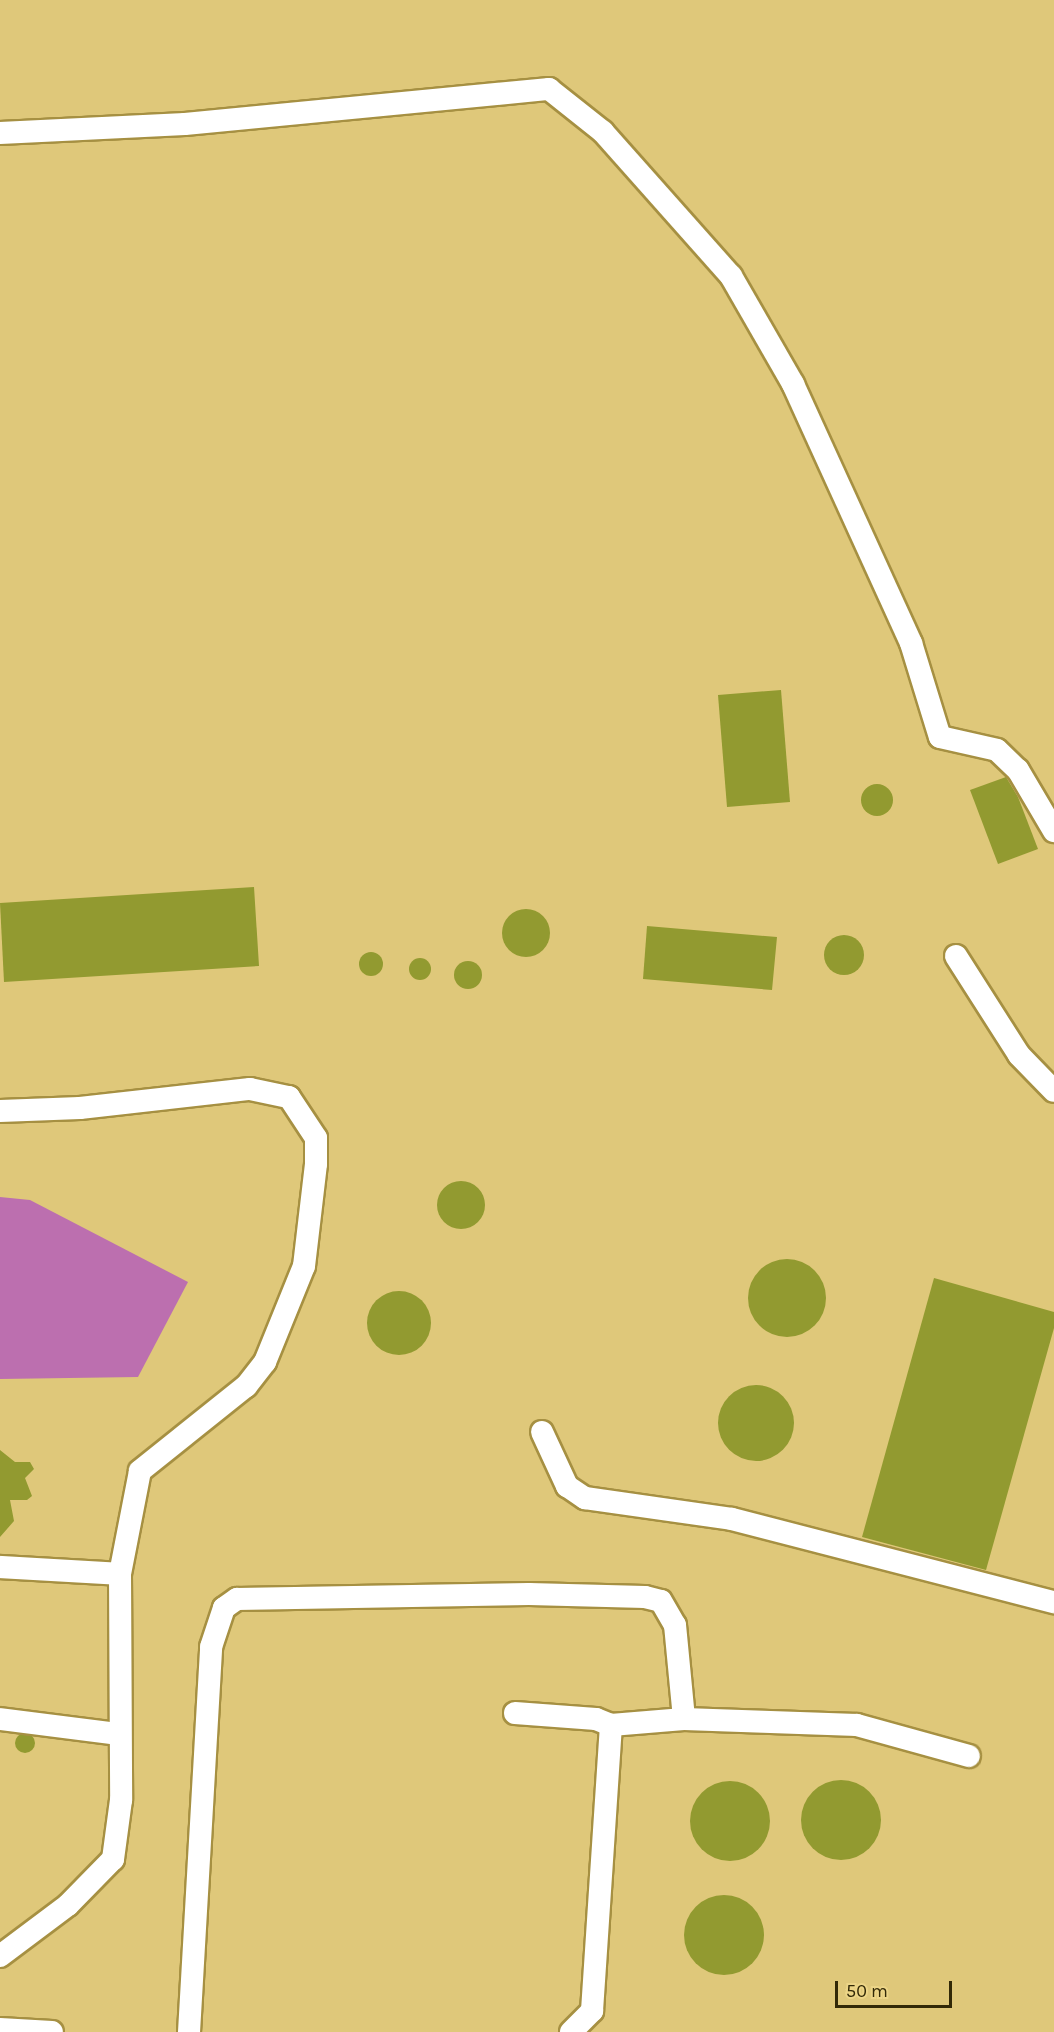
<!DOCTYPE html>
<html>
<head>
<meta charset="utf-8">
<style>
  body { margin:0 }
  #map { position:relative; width:1054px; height:2032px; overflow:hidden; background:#dfc87a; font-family:Karla,sans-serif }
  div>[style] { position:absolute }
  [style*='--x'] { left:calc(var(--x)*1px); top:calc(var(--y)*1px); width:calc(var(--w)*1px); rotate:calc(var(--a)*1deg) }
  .water>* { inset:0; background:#bc6faf }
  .building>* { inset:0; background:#929a30 }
  .round { border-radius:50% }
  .roads { filter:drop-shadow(2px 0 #a69042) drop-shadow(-2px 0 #a69042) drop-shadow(0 2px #a69042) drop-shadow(0 -2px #a69042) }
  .minor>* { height:22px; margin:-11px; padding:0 11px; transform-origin:11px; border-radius:11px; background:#fff }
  span { translate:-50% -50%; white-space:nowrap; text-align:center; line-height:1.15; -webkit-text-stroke:4.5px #ecd587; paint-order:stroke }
  .scale { position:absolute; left:835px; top:1981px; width:117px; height:27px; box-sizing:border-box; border:3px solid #322907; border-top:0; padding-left:8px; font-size:18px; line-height:21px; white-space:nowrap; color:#322907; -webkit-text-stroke:4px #ecd587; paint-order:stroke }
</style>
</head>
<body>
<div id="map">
  <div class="water">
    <i style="clip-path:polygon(0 1197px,30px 1200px,188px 1282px,138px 1377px,0 1379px)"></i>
  </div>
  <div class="building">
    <i style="clip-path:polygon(781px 690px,790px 802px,727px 807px,718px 695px)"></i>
    <i style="clip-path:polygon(1006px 777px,1018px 797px,1038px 849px,998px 864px,970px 790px)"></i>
    <i class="round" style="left:861px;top:784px;width:32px;height:32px"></i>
    <i style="clip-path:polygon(254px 887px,259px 966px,4px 982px,0 903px)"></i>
    <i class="round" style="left:502px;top:909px;width:48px;height:48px"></i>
    <i style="clip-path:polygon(647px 926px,777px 937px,772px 990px,643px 979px)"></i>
    <i class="round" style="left:824px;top:935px;width:40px;height:40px"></i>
    <i class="round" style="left:359px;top:952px;width:24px;height:24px"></i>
    <i class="round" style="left:409px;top:958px;width:22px;height:22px"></i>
    <i class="round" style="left:454px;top:961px;width:28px;height:28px"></i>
    <i class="round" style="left:437px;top:1181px;width:48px;height:48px"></i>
    <i class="round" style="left:748px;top:1259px;width:78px;height:78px"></i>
    <i style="clip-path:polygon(934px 1278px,1054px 1312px,1054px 1328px,986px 1570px,862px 1537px)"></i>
    <i class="round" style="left:367px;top:1291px;width:64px;height:64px"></i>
    <i class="round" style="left:718px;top:1385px;width:76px;height:76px"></i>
    <i style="clip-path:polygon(0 1450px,15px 1462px,30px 1462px,34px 1469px,25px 1478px,32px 1496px,27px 1500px,10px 1500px,14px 1521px,0 1537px)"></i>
    <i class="round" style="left:15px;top:1733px;width:20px;height:20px"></i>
    <i class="round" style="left:801px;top:1780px;width:80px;height:80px"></i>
    <i class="round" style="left:690px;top:1781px;width:80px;height:80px"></i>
    <i class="round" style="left:684px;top:1895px;width:80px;height:80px"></i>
  </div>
  <div class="roads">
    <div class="minor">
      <i style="--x:0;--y:133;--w:185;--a:-2.8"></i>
      <i style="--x:185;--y:124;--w:366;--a:-5.5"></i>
      <i style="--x:549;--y:89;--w:69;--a:38.5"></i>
      <i style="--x:603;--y:132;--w:193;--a:48.4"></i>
      <i style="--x:731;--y:276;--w:125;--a:60.1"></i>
      <i style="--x:793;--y:384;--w:285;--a:65.5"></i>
      <i style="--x:911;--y:643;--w:98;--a:72.9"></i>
      <i style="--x:940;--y:737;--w:58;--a:12.8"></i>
      <i style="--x:997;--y:750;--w:29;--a:44"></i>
      <i style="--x:1018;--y:770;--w:71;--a:59.5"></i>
      <i style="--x:956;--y:956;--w:117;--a:57.5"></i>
      <i style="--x:1019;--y:1055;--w:50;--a:45.8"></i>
      <i style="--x:0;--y:1111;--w:80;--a:-2.1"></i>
      <i style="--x:80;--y:1108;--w:171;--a:-6.4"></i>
      <i style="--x:250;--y:1089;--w:40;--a:12"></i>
      <i style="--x:289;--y:1097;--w:49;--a:56.6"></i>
      <i style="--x:316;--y:1138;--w:26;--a:90"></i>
      <i style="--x:316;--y:1164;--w:103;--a:96.7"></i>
      <i style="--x:304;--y:1266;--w:104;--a:112.1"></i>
      <i style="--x:265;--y:1362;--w:31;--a:128"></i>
      <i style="--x:246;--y:1386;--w:136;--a:141.3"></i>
      <i style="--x:140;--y:1471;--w:105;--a:101"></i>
      <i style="--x:120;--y:1574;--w:226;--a:89.7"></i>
      <i style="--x:121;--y:1800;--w:60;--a:97.7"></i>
      <i style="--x:113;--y:1859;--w:64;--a:134.4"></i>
      <i style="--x:68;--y:1905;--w:85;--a:143.1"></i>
      <i style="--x:542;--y:1432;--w:60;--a:65.2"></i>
      <i style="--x:567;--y:1486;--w:22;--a:34"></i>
      <i style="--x:585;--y:1498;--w:148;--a:8.1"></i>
      <i style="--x:732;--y:1519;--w:333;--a:14.5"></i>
      <i style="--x:0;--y:1567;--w:120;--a:3.3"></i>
      <i style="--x:515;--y:1713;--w:81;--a:4.2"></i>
      <i style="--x:596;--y:1719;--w:16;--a:22"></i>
      <i style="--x:611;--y:1725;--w:73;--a:-4.7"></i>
      <i style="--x:684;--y:1719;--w:173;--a:2"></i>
      <i style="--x:857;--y:1725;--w:116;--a:15.5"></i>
      <i style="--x:0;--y:1719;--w:119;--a:7.2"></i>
      <i style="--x:0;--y:2029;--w:52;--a:3.3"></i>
      <i style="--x:189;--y:2032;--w:386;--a:-86.7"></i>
      <i style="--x:211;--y:1647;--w:41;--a:-71.6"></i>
      <i style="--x:224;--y:1608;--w:16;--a:-35"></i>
      <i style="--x:237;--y:1599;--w:292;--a:-1"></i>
      <i style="--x:529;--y:1594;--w:116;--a:1.5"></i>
      <i style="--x:645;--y:1597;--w:16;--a:14"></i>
      <i style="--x:661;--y:1601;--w:28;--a:60"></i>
      <i style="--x:675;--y:1625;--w:94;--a:84.5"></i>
      <i style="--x:571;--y:2032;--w:30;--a:-45"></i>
      <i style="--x:592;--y:2011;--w:287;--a:-86.2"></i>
    </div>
  </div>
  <div class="scale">50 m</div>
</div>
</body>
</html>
